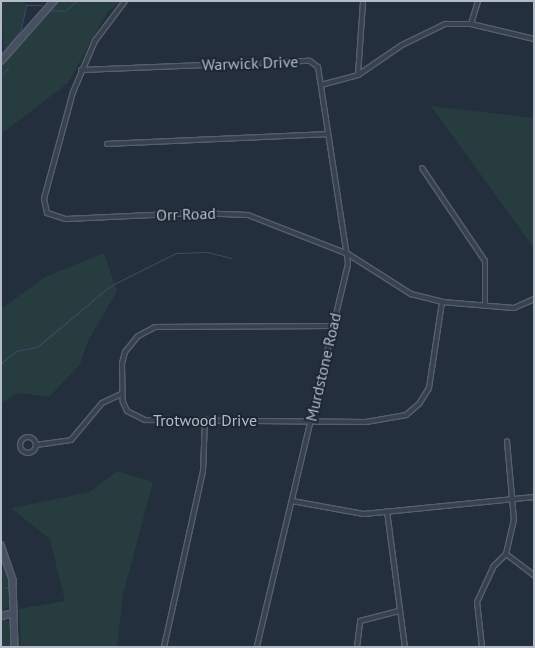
<!DOCTYPE html>
<html>
<head>
<meta charset="utf-8">
<style>
  body { margin:0 }
  #map { position:relative; width:535px; height:648px; overflow:hidden; background:#242f3e; font-family:"PT Sans",sans-serif }
  div>[style] { position:absolute }
  [style*='--x'] { left:calc(var(--x)*1px); top:calc(var(--y)*1px); width:calc(var(--w)*1px); rotate:calc(var(--a)*1deg) }
  .green>* { inset:0; background:#263c3f }
  .stream>* { height:1px; margin:-0.5px; padding:0 0.5px; transform-origin:0.5px; border-radius:0.5px; background:#394c67 }
  .roads { filter:drop-shadow(1px 0 #565f6c) drop-shadow(-1px 0 #565f6c) drop-shadow(0 1px #565f6c) drop-shadow(0 -1px #565f6c) }
  .street>* { height:4px; margin:-2px; padding:0 2px; transform-origin:2px; border-radius:2px; background:#38414e }
  .street>.ring { margin:-2px; padding:0; box-sizing:content-box; background:none; border:4px solid #38414e; border-radius:50% }
  .secondary>* { height:5.5px; margin:-2.75px; padding:0 2.75px; transform-origin:2.75px; border-radius:2.75px; background:#465061 }
  span { translate:-50% -50%; white-space:nowrap; text-align:center; line-height:1.15; -webkit-text-stroke:4px #1d2633; paint-order:stroke }
  .street-label { font-size:16px; color:#b4bcc9 }
  .frame { position:absolute; inset:0; border:2px solid #b4bcc9; pointer-events:none }
</style>
</head>
<body>
<div id="map">
  <div class="green">
    <i style="clip-path:polygon(1px 1px,24px 1px,26px 5px,21px 29px,4px 52px)"></i>
    <i style="clip-path:polygon(54px 1px,120px 1px,107px 13px,68px 83px,1px 134px,1px 62px)"></i>
    <i style="clip-path:polygon(431px 106px,534px 118px,534px 248px)"></i>
    <i style="clip-path:polygon(104px 253px,117px 291px,88px 341px,80px 364px,49px 397px,18px 393px,1px 403px,1px 309px,45px 277px)"></i>
    <i style="clip-path:polygon(117px 471px,153px 482px,123px 595px,117px 647px,21px 647px,19px 609px,65px 601px,50px 539px,11px 508px,90px 492px)"></i>
    <i style="clip-path:polygon(1px 552px,8px 569px,11px 603px,1px 614px)"></i>
    <i style="clip-path:polygon(6px 619px,12px 627px,12px 647px,1px 647px,1px 620px)"></i>
  </div>
  <div class="stream">
    <i style="--x:51;--y:10;--w:14;--a:4"></i>
    <i style="--x:65;--y:11;--w:15;--a:-42"></i>
    <i style="--x:4;--y:52;--w:29;--a:-54"></i>
    <i style="--x:21;--y:29;--w:25;--a:-78"></i>
    <i style="--x:26;--y:5;--w:15;--a:0"></i>
    <i style="--x:1;--y:75;--w:10;--a:-45"></i>
    <i style="--x:1;--y:363;--w:19;--a:-39"></i>
    <i style="--x:16;--y:351;--w:21;--a:-11"></i>
    <i style="--x:37;--y:347;--w:95;--a:-39.9"></i>
    <i style="--x:110;--y:286;--w:74;--a:-26.6"></i>
    <i style="--x:176;--y:253;--w:31;--a:-2"></i>
    <i style="--x:207;--y:252;--w:25;--a:14"></i>
    <i style="--x:4;--y:588;--w:6;--a:-9"></i>
  </div>
  <div class="roads">
    <div class="street">
      <i style="--x:125;--y:1;--w:50;--a:126.9"></i>
      <i style="--x:95;--y:41;--w:56;--a:113.3"></i>
      <i style="--x:73;--y:92;--w:111;--a:105.2"></i>
      <i style="--x:44;--y:199;--w:14;--a:78"></i>
      <i style="--x:47;--y:213;--w:20;--a:18"></i>
      <i style="--x:66;--y:219;--w:129;--a:-2.7"></i>
      <i style="--x:195;--y:213;--w:53;--a:2.2"></i>
      <i style="--x:248;--y:215;--w:107;--a:21.3"></i>
      <i style="--x:348;--y:254;--w:75;--a:32.4"></i>
      <i style="--x:411;--y:294;--w:32;--a:14"></i>
      <i style="--x:442;--y:302;--w:72;--a:4.8"></i>
      <i style="--x:514;--y:308;--w:22;--a:-24"></i>
      <i style="--x:471;--y:24;--w:24;--a:-73"></i>
      <i style="--x:81;--y:70;--w:229;--a:-2.3"></i>
      <i style="--x:310;--y:61;--w:10;--a:37"></i>
      <i style="--x:318;--y:67;--w:199;--a:81.3"></i>
      <i style="--x:348;--y:264;--w:394;--a:103.4"></i>
      <i style="--x:358;--y:75;--w:74;--a:-86.1"></i>
      <i style="--x:321;--y:85;--w:38;--a:-15"></i>
      <i style="--x:358;--y:75;--w:53;--a:-34.3"></i>
      <i style="--x:402;--y:45;--w:48;--a:-26"></i>
      <i style="--x:445;--y:24;--w:26;--a:0"></i>
      <i style="--x:471;--y:24;--w:65;--a:13.4"></i>
      <i style="--x:107;--y:144;--w:221;--a:-2.6"></i>
      <i style="--x:422;--y:168;--w:112;--a:55.9"></i>
      <i style="--x:485;--y:261;--w:45;--a:90"></i>
      <i style="--x:331;--y:326;--w:176;--a:179.7"></i>
      <i style="--x:155;--y:327;--w:19;--a:152"></i>
      <i style="--x:138;--y:336;--w:21;--a:129"></i>
      <i style="--x:125;--y:352;--w:11;--a:105"></i>
      <i style="--x:122;--y:363;--w:39;--a:89"></i>
      <i style="--x:123;--y:402;--w:10;--a:66"></i>
      <i style="--x:127;--y:411;--w:20;--a:27"></i>
      <i style="--x:145;--y:420;--w:221;--a:0.5"></i>
      <i style="--x:366;--y:422;--w:41;--a:-9.9"></i>
      <i style="--x:406;--y:415;--w:17;--a:-40"></i>
      <i style="--x:419;--y:404;--w:19;--a:-58"></i>
      <i style="--x:429;--y:388;--w:87;--a:-81.4"></i>
      <i class="ring" style="left:20px;top:437px;width:12px;height:12px"></i>
      <i style="--x:36;--y:445;--w:35;--a:-8"></i>
      <i style="--x:71;--y:440;--w:48;--a:-50"></i>
      <i style="--x:102;--y:403;--w:21;--a:-25"></i>
      <i style="--x:292;--y:501;--w:73;--a:10.2"></i>
      <i style="--x:364;--y:514;--w:171;--a:-5.7"></i>
      <i style="--x:387;--y:511;--w:137;--a:82.5"></i>
      <i style="--x:506;--y:554;--w:35;--a:-77"></i>
      <i style="--x:514;--y:520;--w:79;--a:-95.1"></i>
      <i style="--x:164;--y:647;--w:180;--a:-77.5"></i>
      <i style="--x:203;--y:471;--w:52;--a:-87.8"></i>
      <i style="--x:357;--y:647;--w:26;--a:-83"></i>
      <i style="--x:360;--y:621;--w:40;--a:-14.4"></i>
      <i style="--x:482;--y:647;--w:45;--a:-96.3"></i>
      <i style="--x:477;--y:602;--w:38;--a:-65"></i>
      <i style="--x:493;--y:567;--w:18;--a:-45"></i>
      <i style="--x:506;--y:554;--w:35;--a:37"></i>
    </div>
    <div class="secondary">
      <i style="--x:1;--y:61;--w:80;--a:-48.5"></i>
      <i style="--x:1;--y:545;--w:37;--a:71"></i>
      <i style="--x:13;--y:580;--w:67;--a:88.3"></i>
      <i style="--x:1;--y:616;--w:13;--a:-13"></i>
    </div>
  </div>
  <div class="street-label">
    <span style="left:250px;top:63px;rotate:-2deg">Warwick Drive</span>
    <span style="left:186px;top:214px;rotate:-2deg">Orr Road</span>
    <span style="left:323px;top:367px;rotate:-77deg">Murdstone Road</span>
    <span style="left:205px;top:420px">Trotwood Drive</span>
  </div>
  <div class="frame"></div>
</div>
</body>
</html>
